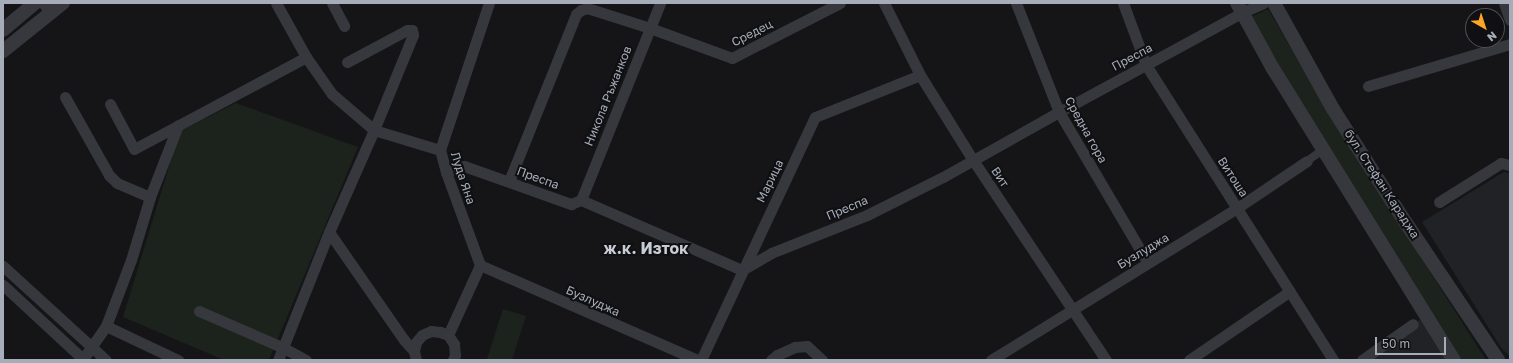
<!DOCTYPE html>
<html>
<head>
<meta charset="utf-8">
<style>
  body { margin:0 }
  #map { position:relative; width:1513px; height:363px; overflow:hidden; background:#151518; font-family:"Golos Text",sans-serif }
  div>[style] { position:absolute }
  [style*='--x'] { left:calc(var(--x)*1px); top:calc(var(--y)*1px); width:calc(var(--w)*1px); rotate:calc(var(--a)*1deg) }
  .built>* { inset:0; background:#212225 }
  .green>* { inset:0; background:#1b231c }
  .pedestrian>* { height:8px; margin:-4px; padding:0 4px; transform-origin:4px; border-radius:4px; background:#36383d }
  .minor>* { height:11px; margin:-5.5px; padding:0 5.5px; transform-origin:5.5px; border-radius:5.5px; background:#36383d }
  .tertiary>* { height:14px; margin:-7px; padding:0 7px; transform-origin:7px; border-radius:7px; background:#36383d }
  span { translate:-50% -50%; white-space:nowrap; text-align:center; line-height:1.15; -webkit-text-stroke:4px #101013; paint-order:stroke }
  .street-label { font-size:12px; color:#a6adb9 }
  .district-label { font-size:16px; color:#c8ccd4; font-weight:700 }
  .frame { position:absolute; inset:0; border:4px solid #a6adb9; pointer-events:none }
  .north { position:absolute; left:1465px; top:8px; width:40px; height:40px; box-sizing:border-box; background:#101013; border:1px solid #4c4f55; border-radius:50%; rotate:141deg; font-size:11px; font-weight:700; line-height:16px; text-align:center; color:#a6adb9 }
  .north::after { content:''; display:block; margin:auto; width:14px; height:18px; background:#fea527; clip-path:polygon(50% 0,100% 100%,50% 72%,0 100%) }
  .scale { position:absolute; left:1375px; top:337px; width:71px; height:18px; box-sizing:border-box; border:2px solid #a6adb9; border-top:0; padding-left:5px; font-size:12px; line-height:14px; white-space:nowrap; color:#a6adb9; -webkit-text-stroke:3px #101013; paint-order:stroke }
</style>
</head>
<body>
<div id="map">
  <div class="built">
    <i style="clip-path:polygon(1504px 172px,1510px 173px,1510px 356px,1502px 349px,1422px 222px)"></i>
    <i style="clip-path:polygon(1426px 316px,1454px 360px,1362px 360px,1413px 324px)"></i>
  </div>
  <div class="green">
    <i style="clip-path:polygon(1268px 9px,1319px 97px,1486px 360px,1461px 360px,1249px 18px)"></i>
    <i style="clip-path:polygon(236px 103px,358px 147px,269px 360px,224px 360px,123px 317px,180px 131px)"></i>
    <i style="clip-path:polygon(503px 309px,526px 316px,512px 360px,491px 360px,487px 359px)"></i>
  </div>
  <div class="pedestrian">
    <i style="--x:1307;--y:161;--w:19;--a:-35"></i>
  </div>
  <div class="minor">
    <i style="--x:43;--y:3;--w:13;--a:51"></i>
    <i style="--x:276;--y:3;--w:62;--a:60.9"></i>
    <i style="--x:306;--y:57;--w:45;--a:54.9"></i>
    <i style="--x:332;--y:94;--w:55;--a:40.6"></i>
    <i style="--x:374;--y:130;--w:69;--a:16.9"></i>
    <i style="--x:332;--y:3;--w:26;--a:62"></i>
    <i style="--x:884;--y:3;--w:80;--a:63.4"></i>
    <i style="--x:920;--y:75;--w:100;--a:58.1"></i>
    <i style="--x:973;--y:160;--w:240;--a:56.4"></i>
    <i style="--x:1016;--y:3;--w:117;--a:68.5"></i>
    <i style="--x:1059;--y:112;--w:175;--a:59.5"></i>
    <i style="--x:1123;--y:3;--w:66;--a:69.6"></i>
    <i style="--x:1146;--y:65;--w:349;--a:57.6"></i>
    <i style="--x:1504;--y:3;--w:18;--a:71"></i>
    <i style="--x:1368;--y:86;--w:148;--a:-16.5"></i>
    <i style="--x:65;--y:97;--w:90;--a:60.6"></i>
    <i style="--x:109;--y:175;--w:11;--a:45"></i>
    <i style="--x:117;--y:183;--w:36;--a:23"></i>
    <i style="--x:110;--y:104;--w:51;--a:61.9"></i>
    <i style="--x:134;--y:149;--w:195;--a:-28.1"></i>
    <i style="--x:446;--y:172;--w:19;--a:-18"></i>
    <i style="--x:464;--y:166;--w:114;--a:19.6"></i>
    <i style="--x:571;--y:204;--w:11;--a:-22"></i>
    <i style="--x:581;--y:200;--w:176;--a:23.5"></i>
    <i style="--x:742;--y:270;--w:34;--a:-30"></i>
    <i style="--x:771;--y:253;--w:103;--a:-21.6"></i>
    <i style="--x:867;--y:215;--w:85;--a:-26.6"></i>
    <i style="--x:943;--y:177;--w:133;--a:-29.3"></i>
    <i style="--x:1059;--y:112;--w:207;--a:-28.5"></i>
    <i style="--x:1241;--y:13;--w:24;--a:-24"></i>
    <i style="--x:509;--y:181;--w:180;--a:-68.1"></i>
    <i style="--x:576;--y:14;--w:6;--a:-39"></i>
    <i style="--x:581;--y:10;--w:6;--a:-18"></i>
    <i style="--x:587;--y:8;--w:66;--a:17.6"></i>
    <i style="--x:650;--y:28;--w:87;--a:20.1"></i>
    <i style="--x:732;--y:58;--w:121;--a:-27"></i>
    <i style="--x:581;--y:200;--w:212;--a:-68.1"></i>
    <i style="--x:1439;--y:202;--w:73;--a:-32.2"></i>
    <i style="--x:1501;--y:163;--w:9;--a:13"></i>
    <i style="--x:329;--y:232;--w:131;--a:55.2"></i>
    <i style="--x:404;--y:340;--w:15;--a:48"></i>
    <i style="--x:480;--y:265;--w:237;--a:23.6"></i>
    <i style="--x:3;--y:266;--w:139;--a:42.4"></i>
    <i style="--x:3;--y:285;--w:110;--a:42.8"></i>
    <i style="--x:199;--y:311;--w:93;--a:23.5"></i>
    <i style="--x:284;--y:348;--w:25;--a:29"></i>
    <i style="--x:106;--y:326;--w:80;--a:25.3"></i>
    <i style="--x:448;--y:335;--w:77;--a:-65.4"></i>
    <i style="--x:480;--y:265;--w:99;--a:-110.1"></i>
    <i style="--x:446;--y:172;--w:23;--a:-105"></i>
    <i style="--x:440;--y:150;--w:155;--a:-71.6"></i>
    <i style="--x:83;--y:359;--w:40;--a:-55.1"></i>
    <i style="--x:106;--y:326;--w:71;--a:-69.3"></i>
    <i style="--x:131;--y:260;--w:66;--a:-73.2"></i>
    <i style="--x:150;--y:197;--w:77;--a:-68.7"></i>
    <i style="--x:278;--y:360;--w:138;--a:-68.3"></i>
    <i style="--x:329;--y:232;--w:111;--a:-66.2"></i>
    <i style="--x:374;--y:130;--w:103;--a:-67.7"></i>
    <i style="--x:413;--y:35;--w:5;--a:-101"></i>
    <i style="--x:412;--y:30;--w:5;--a:180"></i>
    <i style="--x:407;--y:30;--w:68;--a:151.9"></i>
    <i style="--x:416;--y:360;--w:9;--a:-103"></i>
    <i style="--x:414;--y:351;--w:9;--a:-77"></i>
    <i style="--x:416;--y:342;--w:9;--a:-49"></i>
    <i style="--x:422;--y:335;--w:10;--a:-24"></i>
    <i style="--x:431;--y:331;--w:9;--a:6"></i>
    <i style="--x:440;--y:332;--w:9;--a:21"></i>
    <i style="--x:448;--y:335;--w:11;--a:56"></i>
    <i style="--x:454;--y:344;--w:11;--a:85"></i>
    <i style="--x:455;--y:355;--w:5;--a:112"></i>
    <i style="--x:701;--y:360;--w:268;--a:-64.9"></i>
    <i style="--x:815;--y:117;--w:113;--a:-21.8"></i>
    <i style="--x:771;--y:360;--w:8;--a:-40"></i>
    <i style="--x:777;--y:355;--w:20;--a:-24"></i>
    <i style="--x:795;--y:347;--w:12;--a:-5"></i>
    <i style="--x:807;--y:346;--w:21;--a:43"></i>
    <i style="--x:991;--y:360;--w:289;--a:-31.7"></i>
    <i style="--x:1237;--y:208;--w:84;--a:-33.9"></i>
    <i style="--x:1189;--y:360;--w:122;--a:-34.3"></i>
    <i style="--x:1362;--y:360;--w:62;--a:-35.2"></i>
  </div>
  <div class="tertiary">
    <i style="--x:1237;--y:3;--w:73;--a:61.3"></i>
    <i style="--x:1272;--y:67;--w:345;--a:58.2"></i>
    <i style="--x:1274;--y:3;--w:121;--a:60.9"></i>
    <i style="--x:1333;--y:109;--w:135;--a:57.4"></i>
    <i style="--x:1406;--y:223;--w:165;--a:56.1"></i>
    <i style="--x:3;--y:30;--w:42;--a:-40.2"></i>
    <i style="--x:3;--y:51;--w:77;--a:-38.7"></i>
  </div>
  <div class="street-label">
    <span style="left:752px;top:33px;rotate:-27deg">Средец</span>
    <span style="left:1132px;top:57px;rotate:-28deg">Преспа</span>
    <span style="left:608px;top:96px;rotate:-68deg">Никола Ръжанков</span>
    <span style="left:1086px;top:130px;rotate:61deg">Средна гора</span>
    <span style="left:1000px;top:177px;rotate:56deg">Вит</span>
    <span style="left:1233px;top:177px;rotate:57deg">Витоша</span>
    <span style="left:463px;top:178px;rotate:72deg">Луда Яна</span>
    <span style="left:538px;top:178px;rotate:20deg">Преспа</span>
    <span style="left:770px;top:181px;rotate:-64deg">Марица</span>
    <span style="left:1382px;top:184px;rotate:57deg">бул. Стефан Караджа</span>
    <span style="left:847px;top:208px;rotate:-23deg">Преспа</span>
    <span style="left:1143px;top:251px;rotate:-31deg">Бузлуджа</span>
    <span style="left:593px;top:301px;rotate:24deg">Бузлуджа</span>
  </div>
  <div class="district-label">
    <span style="left:646px;top:248px">ж.к. Изток</span>
  </div>
  <div class="frame"></div>
  <div class="north">N</div>
  <div class="scale">50 m</div>
</div>
</body>
</html>
